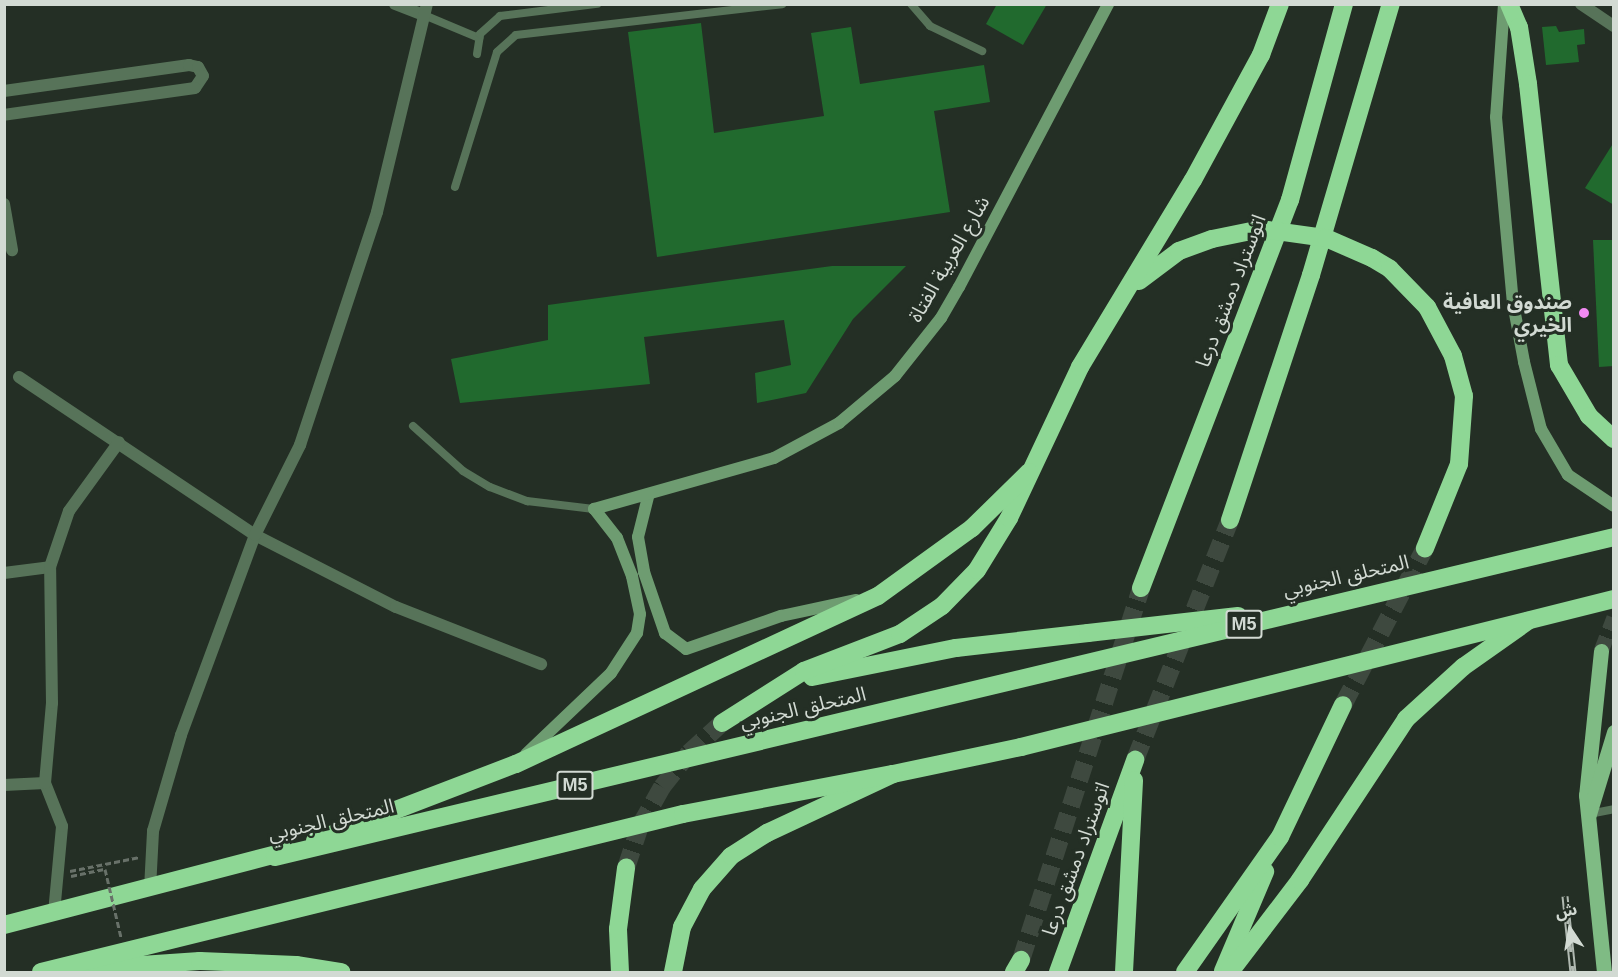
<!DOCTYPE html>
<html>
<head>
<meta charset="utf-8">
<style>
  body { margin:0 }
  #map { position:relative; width:1618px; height:977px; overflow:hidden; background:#242f25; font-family:Arial,"Noto Sans Arabic",sans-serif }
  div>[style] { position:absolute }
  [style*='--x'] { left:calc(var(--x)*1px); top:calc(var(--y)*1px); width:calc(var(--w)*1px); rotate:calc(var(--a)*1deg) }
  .building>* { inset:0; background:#216a2e }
  .primary-tunnel>* { height:15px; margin-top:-7.5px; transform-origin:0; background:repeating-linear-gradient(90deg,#3e493f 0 15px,transparent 0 23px) }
  .highway-tunnel>* { height:18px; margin-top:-9px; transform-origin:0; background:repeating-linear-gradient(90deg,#3e493f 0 18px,transparent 0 27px) }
  .path>* { height:3px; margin-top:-1.5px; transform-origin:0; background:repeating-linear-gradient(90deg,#687169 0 6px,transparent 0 9px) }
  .lane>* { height:8px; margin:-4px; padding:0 4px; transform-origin:4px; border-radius:4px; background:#577359 }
  .street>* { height:12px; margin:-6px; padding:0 6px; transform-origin:6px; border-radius:6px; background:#577359 }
  .secondary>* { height:12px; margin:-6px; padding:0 6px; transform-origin:6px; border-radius:6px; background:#6e9c71 }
  .primary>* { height:15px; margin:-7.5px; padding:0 7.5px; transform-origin:7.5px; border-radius:7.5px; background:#7fbb84 }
  .highway>* { height:18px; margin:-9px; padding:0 9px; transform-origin:9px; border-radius:9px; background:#8ed795 }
  .rail>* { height:7px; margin-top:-3.5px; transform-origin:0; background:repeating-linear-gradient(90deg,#242f25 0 14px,#b0b9b1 0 28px); box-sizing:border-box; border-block:2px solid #b0b9b1 }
  .path-bridge>* { height:3px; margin-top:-1.5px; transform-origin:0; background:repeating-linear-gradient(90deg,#687169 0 6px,transparent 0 9px) }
  .highway-bridge>* { height:18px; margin:-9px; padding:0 9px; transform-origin:9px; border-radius:9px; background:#8ed795 }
  .dots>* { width:16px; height:16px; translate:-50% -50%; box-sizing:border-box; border:3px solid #242f25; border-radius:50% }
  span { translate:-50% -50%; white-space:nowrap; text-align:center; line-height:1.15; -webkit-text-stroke:6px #242f25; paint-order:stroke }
  .shield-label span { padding:2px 4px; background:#242f25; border:2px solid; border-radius:4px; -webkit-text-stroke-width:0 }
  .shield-label { font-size:18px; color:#d2dad3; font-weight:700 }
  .street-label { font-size:20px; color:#d2dad3 }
  .poi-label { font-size:20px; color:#d2dad3; font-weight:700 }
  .right { translate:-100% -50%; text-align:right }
  .frame { position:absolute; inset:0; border:6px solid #d2dad3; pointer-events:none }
  .north { position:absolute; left:1540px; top:899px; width:60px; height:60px; -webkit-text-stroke:4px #242f25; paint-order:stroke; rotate:348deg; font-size:16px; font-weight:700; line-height:24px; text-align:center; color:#d2dad3 }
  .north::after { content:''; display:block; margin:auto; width:21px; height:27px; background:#d2dad3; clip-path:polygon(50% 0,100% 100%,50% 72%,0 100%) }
</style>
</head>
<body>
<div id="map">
  <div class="building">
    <i style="clip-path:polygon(997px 4px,1047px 4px,1023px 45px,986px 24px)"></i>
    <i style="clip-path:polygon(701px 23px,714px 133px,824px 116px,811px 33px,851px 27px,860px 84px,984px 65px,990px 102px,934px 111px,950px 212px,657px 257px,628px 32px)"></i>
    <i style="clip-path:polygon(1556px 26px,1559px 32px,1584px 29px,1585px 44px,1577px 45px,1579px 62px,1546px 65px,1542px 27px)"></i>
    <i style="clip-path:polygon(1614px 142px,1614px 205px,1585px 188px)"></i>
    <i style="clip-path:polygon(1593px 240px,1614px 240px,1614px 366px,1599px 367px)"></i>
    <i style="clip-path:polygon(832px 266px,906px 266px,853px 319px,806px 393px,757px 403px,755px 373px,791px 365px,784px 320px,644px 337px,650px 384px,460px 403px,451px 359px,548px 340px,548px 305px)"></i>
  </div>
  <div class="primary-tunnel">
    <i style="--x:1601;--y:651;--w:36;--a:-69"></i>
  </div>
  <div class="highway-tunnel">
    <i style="--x:1343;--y:705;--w:177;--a:-62.4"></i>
    <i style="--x:1135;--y:760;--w:258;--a:-68.4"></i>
    <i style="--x:626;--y:868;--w:44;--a:-71.6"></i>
    <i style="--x:640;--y:826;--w:45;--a:-60.6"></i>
    <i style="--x:662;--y:787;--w:43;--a:-51.5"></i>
    <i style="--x:689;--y:753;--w:45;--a:-42.3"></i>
    <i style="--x:1021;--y:960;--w:391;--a:-72.1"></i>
  </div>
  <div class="path">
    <i style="--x:70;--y:871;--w:71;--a:-11.3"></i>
    <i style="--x:71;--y:876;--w:35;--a:-12"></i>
  </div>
  <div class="lane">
    <i style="--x:911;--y:4;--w:29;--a:49"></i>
    <i style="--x:930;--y:26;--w:58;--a:25.7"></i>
    <i style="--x:424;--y:15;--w:60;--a:22.7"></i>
    <i style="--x:477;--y:54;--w:20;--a:-81"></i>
    <i style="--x:480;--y:34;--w:27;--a:-42"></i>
    <i style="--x:500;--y:16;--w:98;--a:-7.1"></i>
    <i style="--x:455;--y:187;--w:141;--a:-72.7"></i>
    <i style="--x:497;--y:52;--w:25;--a:-42"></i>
    <i style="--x:516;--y:35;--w:268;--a:-6.6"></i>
    <i style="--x:413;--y:426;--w:67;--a:42"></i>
    <i style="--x:463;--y:471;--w:31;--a:31"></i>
    <i style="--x:490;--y:487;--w:40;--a:21"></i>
    <i style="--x:527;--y:501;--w:67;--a:6.8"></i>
    <i style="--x:1589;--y:814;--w:25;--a:-11"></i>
  </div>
  <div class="street">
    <i style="--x:395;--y:4;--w:31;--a:21"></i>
    <i style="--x:1581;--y:4;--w:40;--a:34"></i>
    <i style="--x:4;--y:91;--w:187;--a:-8"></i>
    <i style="--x:189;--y:65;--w:9;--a:13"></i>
    <i style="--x:198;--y:67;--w:10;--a:61"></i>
    <i style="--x:203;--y:76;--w:14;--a:124"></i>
    <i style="--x:195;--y:88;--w:193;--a:172"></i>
    <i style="--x:4;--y:204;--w:47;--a:80.1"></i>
    <i style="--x:19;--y:377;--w:284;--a:33.8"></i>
    <i style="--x:255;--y:535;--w:158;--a:27.1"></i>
    <i style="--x:396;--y:607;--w:156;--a:21.5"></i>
    <i style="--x:4;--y:573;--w:46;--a:-7.4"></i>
    <i style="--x:4;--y:785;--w:41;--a:-2.8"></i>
    <i style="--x:150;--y:889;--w:58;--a:-87"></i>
    <i style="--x:153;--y:831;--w:100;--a:-73.7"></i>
    <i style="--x:181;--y:735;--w:213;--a:-69.7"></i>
    <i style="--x:255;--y:535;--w:101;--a:-63.4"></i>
    <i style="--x:300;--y:445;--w:245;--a:-71.7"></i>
    <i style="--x:377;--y:212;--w:214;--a:-76.5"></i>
    <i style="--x:54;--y:913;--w:87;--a:-84.7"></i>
    <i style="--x:62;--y:826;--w:46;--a:-111.6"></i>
    <i style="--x:45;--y:783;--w:80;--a:-85"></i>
    <i style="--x:52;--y:703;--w:136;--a:-90.8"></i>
    <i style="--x:50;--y:567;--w:59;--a:-71.3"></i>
    <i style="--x:69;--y:511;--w:85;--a:-54.1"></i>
  </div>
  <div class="secondary">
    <i style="--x:1504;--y:4;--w:113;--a:94"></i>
    <i style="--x:1496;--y:117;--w:187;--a:84.8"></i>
    <i style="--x:1513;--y:303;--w:60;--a:79.4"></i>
    <i style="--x:1524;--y:362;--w:69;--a:75.8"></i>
    <i style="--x:1541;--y:429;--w:53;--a:59.6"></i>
    <i style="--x:1568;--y:475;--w:55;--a:34"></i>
    <i style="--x:648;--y:497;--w:41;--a:104"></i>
    <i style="--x:638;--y:537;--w:36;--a:80"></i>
    <i style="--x:644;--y:572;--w:65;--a:71"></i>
    <i style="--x:665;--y:633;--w:26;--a:37"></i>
    <i style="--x:686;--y:649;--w:101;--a:-19.2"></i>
    <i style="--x:781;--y:616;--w:77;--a:-12"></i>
    <i style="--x:526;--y:754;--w:117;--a:-43.6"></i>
    <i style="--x:611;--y:673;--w:48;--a:-57"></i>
    <i style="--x:637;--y:633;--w:19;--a:-81"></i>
    <i style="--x:640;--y:614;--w:39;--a:-102"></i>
    <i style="--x:632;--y:576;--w:41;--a:-111.5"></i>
    <i style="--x:617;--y:538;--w:37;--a:-128"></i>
    <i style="--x:594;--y:509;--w:187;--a:-15.8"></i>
    <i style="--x:774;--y:458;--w:74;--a:-28.3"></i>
    <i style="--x:839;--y:423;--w:73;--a:-40"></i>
    <i style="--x:895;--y:376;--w:74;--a:-51.6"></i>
    <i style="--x:941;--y:318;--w:36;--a:-60"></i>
    <i style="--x:959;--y:287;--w:320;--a:-62.2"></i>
  </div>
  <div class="primary">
    <i style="--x:1601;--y:651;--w:145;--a:95.9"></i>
    <i style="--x:1586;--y:795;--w:178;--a:84.2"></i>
    <i style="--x:1589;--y:814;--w:86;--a:-73"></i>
  </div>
  <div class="highway">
    <i style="--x:1509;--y:4;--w:25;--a:67"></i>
    <i style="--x:1519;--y:27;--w:58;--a:81"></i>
    <i style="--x:1528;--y:84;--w:283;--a:83.7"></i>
    <i style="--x:1559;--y:365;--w:59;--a:59.5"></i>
    <i style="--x:1589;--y:416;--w:34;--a:43"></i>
    <i style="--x:1372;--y:258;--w:21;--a:31"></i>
    <i style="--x:1390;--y:269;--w:53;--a:45.8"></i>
    <i style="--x:1427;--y:307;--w:55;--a:62"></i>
    <i style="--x:1453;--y:356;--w:41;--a:74.6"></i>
    <i style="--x:1464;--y:396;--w:68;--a:94.2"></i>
    <i style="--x:1459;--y:464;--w:91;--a:112"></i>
    <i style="--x:1139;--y:281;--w:50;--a:-36.9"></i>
    <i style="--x:1179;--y:251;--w:35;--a:-20"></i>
    <i style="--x:1230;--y:520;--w:258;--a:-71.7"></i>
    <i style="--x:1311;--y:275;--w:283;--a:-73.6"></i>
    <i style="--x:1141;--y:588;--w:416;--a:-69"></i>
    <i style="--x:1290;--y:200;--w:203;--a:-74.6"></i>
    <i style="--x:812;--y:677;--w:147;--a:-11.4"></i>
    <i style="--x:956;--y:648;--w:133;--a:-6.5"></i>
    <i style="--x:722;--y:723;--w:97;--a:-32.4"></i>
    <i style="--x:804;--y:671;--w:103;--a:-21.1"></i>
    <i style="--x:900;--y:634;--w:50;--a:-33.7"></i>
    <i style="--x:942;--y:606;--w:50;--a:-45.8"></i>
    <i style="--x:977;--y:570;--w:61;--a:-58.4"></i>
    <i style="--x:1009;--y:518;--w:167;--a:-64.8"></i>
    <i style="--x:1080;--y:367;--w:218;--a:-58.9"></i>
    <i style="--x:1193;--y:180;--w:142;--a:-61.5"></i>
    <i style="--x:1261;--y:55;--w:54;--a:-69.6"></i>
    <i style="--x:315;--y:841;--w:215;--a:-21"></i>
    <i style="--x:516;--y:764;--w:399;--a:-24.9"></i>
    <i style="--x:878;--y:596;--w:116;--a:-35.9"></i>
    <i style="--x:972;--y:528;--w:80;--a:-44.5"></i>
    <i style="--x:4;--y:925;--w:294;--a:-14.6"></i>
    <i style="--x:68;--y:970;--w:132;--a:-3.9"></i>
    <i style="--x:200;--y:961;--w:96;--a:2.4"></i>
    <i style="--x:296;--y:965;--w:46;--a:8.8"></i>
    <i style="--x:1223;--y:971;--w:108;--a:-67"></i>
    <i style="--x:620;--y:972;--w:43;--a:-92.7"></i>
    <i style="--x:618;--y:929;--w:62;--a:-82.5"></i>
    <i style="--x:673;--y:972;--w:46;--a:-78.7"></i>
    <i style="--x:682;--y:927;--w:43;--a:-62.2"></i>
    <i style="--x:702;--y:889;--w:44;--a:-48.7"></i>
    <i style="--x:731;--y:856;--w:43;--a:-32.6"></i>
    <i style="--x:767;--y:833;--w:139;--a:-25.1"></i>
    <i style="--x:893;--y:774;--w:131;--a:-11.9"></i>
    <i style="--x:1014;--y:972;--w:14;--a:-60"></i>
    <i style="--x:1058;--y:972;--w:226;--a:-70"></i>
    <i style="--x:1124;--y:972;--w:192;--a:-87"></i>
    <i style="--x:1185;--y:972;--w:165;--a:-54.9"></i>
    <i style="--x:1280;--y:837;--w:146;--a:-64.5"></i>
    <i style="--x:1230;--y:972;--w:116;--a:-52.7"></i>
    <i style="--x:1300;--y:880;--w:193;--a:-56.6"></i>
    <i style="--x:1406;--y:719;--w:77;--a:-42.4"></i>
    <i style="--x:1463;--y:667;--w:80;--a:-35.3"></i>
  </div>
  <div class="rail">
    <i style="--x:1565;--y:896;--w:76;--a:84"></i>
  </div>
  <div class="path-bridge">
    <i style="--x:105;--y:869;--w:70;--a:76.8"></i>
  </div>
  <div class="highway-bridge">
    <i style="--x:1212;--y:239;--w:50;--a:-11.5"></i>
    <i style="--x:1261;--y:229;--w:66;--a:7.9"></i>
    <i style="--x:1326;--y:238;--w:50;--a:23.5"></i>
    <i style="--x:1088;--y:633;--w:151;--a:-6.5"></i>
    <i style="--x:1021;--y:747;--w:611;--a:-14.01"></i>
    <i style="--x:275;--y:857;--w:1377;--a:-13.44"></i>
    <i style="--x:41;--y:972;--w:661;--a:-13.83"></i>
    <i style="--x:683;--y:814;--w:214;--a:-10.8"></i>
  </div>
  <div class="dots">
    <i style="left:1584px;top:313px;background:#f28af3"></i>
  </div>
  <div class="shield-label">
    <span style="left:1244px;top:624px">M5</span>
    <span style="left:575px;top:785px">M5</span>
  </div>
  <div class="street-label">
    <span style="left:949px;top:259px;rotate:-60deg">شارع العربية الفتاة</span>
    <span style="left:1231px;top:291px;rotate:-69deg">اتوستراد دمشق درعا</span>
    <span style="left:1346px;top:576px;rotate:-13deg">المتحلق الجنوبي</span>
    <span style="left:803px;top:708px;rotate:-13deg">المتحلق الجنوبي</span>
    <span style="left:331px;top:820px;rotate:-13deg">المتحلق الجنوبي</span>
    <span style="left:1076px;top:859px;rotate:-70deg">اتوستراد دمشق درعا</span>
  </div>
  <div class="poi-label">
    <span class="right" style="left:1572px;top:314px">صندوق العافية<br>الخيري</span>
  </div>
  <div class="frame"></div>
  <div class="north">ش</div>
</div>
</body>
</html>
